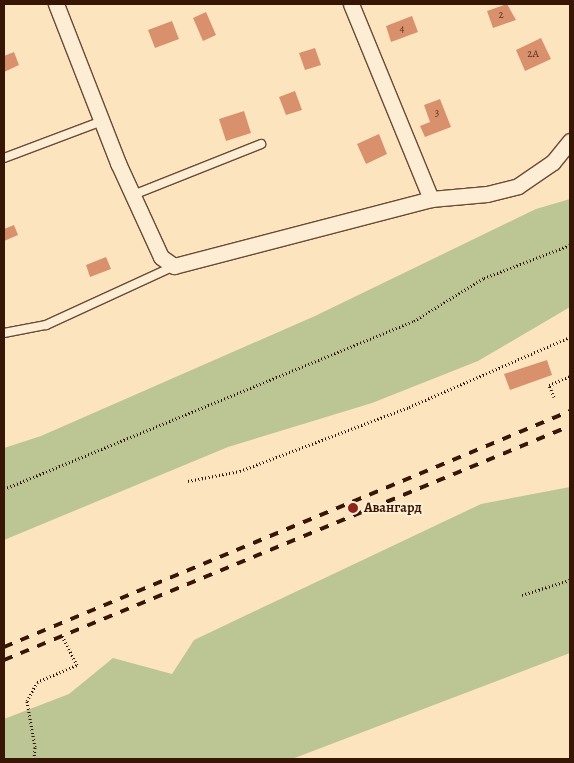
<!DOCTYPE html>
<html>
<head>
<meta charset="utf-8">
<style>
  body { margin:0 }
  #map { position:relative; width:574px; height:763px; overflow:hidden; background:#fce4bf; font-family:Alegreya,serif }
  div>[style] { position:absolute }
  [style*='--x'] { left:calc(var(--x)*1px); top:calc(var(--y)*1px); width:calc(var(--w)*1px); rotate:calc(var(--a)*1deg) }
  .green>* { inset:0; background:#bcc594 }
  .building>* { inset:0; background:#d8906d }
  .path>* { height:3px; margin-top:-1.5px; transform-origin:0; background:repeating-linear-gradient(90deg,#381605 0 1px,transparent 0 3.5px) }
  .roads { filter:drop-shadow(1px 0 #694a34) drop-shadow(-1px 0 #694a34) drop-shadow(0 1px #694a34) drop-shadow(0 -1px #694a34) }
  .service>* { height:8px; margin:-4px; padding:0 4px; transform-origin:4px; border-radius:4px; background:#fdedd5 }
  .minor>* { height:15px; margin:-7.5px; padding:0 7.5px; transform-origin:7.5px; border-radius:7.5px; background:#fdedd5 }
  .rail>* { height:4px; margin-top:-2px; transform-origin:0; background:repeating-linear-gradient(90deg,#381605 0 9px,transparent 0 18px) }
  .dots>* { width:14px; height:14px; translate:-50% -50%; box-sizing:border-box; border:2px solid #fdedd5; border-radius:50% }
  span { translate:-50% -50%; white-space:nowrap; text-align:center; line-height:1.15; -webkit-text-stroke:4px #fdedd5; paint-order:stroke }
  .number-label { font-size:11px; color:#60341f }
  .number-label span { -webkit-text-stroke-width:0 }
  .poi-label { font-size:14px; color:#381605; font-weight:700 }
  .left { translate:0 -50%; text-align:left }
  .frame { position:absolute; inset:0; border:5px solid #381605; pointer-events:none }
</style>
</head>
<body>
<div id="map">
  <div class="green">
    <i style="clip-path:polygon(570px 199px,570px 307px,478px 361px,372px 403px,228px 447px,4px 540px,4px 448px,41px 436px,315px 316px,536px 209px)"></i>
    <i style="clip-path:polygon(570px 487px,570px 653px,292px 759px,4px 759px,4px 719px,69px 694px,113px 658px,172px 674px,194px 640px,481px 504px)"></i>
  </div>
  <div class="building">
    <i style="clip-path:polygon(507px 4px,516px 20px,493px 28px,487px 11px)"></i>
    <i style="clip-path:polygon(206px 12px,216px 35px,203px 41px,193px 18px)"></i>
    <i style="clip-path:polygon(412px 16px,418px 32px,391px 42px,386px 26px)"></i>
    <i style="clip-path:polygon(172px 21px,179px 39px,155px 48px,148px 30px)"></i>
    <i style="clip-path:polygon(541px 38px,551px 59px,525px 71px,516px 50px)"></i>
    <i style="clip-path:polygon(315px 48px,321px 65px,305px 70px,299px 53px)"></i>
    <i style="clip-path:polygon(14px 52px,19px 65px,4px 72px,4px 56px)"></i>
    <i style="clip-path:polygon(295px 91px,302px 110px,286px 115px,279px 97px)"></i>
    <i style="clip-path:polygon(440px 99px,451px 127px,425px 137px,420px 126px,430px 122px,424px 105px)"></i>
    <i style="clip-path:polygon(244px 111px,251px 133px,226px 141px,219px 119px)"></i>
    <i style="clip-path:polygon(379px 134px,387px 154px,366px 164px,357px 144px)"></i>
    <i style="clip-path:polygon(14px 225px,18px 235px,4px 241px,4px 229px)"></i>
    <i style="clip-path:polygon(106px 257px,111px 269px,90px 277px,86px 265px)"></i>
    <i style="clip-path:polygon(547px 360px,552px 375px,510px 390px,504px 374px)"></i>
  </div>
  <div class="path">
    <i style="--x:554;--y:397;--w:13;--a:-113"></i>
    <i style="--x:549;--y:385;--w:23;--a:-23"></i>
    <i style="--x:188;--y:481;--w:53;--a:-10.9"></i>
    <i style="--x:240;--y:471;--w:181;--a:-20.7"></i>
    <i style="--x:409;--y:407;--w:176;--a:-23.5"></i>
    <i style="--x:4;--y:489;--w:443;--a:-22.3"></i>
    <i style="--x:414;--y:321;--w:82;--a:-31.6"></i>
    <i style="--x:484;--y:278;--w:92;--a:-21"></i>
    <i style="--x:522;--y:595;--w:50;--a:-17.4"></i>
    <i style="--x:34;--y:759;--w:12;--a:-85"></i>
    <i style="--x:35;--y:747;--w:47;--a:-99.9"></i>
    <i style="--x:27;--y:701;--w:21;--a:-62"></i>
    <i style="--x:37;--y:682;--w:43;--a:-23"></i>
    <i style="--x:77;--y:665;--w:34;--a:-117"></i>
  </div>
  <div class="roads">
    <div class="service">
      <i style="--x:4;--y:158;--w:105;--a:-20.7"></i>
      <i style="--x:133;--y:195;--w:138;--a:-21.7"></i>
      <i style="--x:4;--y:333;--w:43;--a:-10.8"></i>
      <i style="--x:46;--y:325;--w:141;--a:-24.7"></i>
    </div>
    <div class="minor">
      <i style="--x:56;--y:4;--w:171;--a:68.7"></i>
      <i style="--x:118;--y:163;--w:103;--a:65.4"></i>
      <i style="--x:161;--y:257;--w:16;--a:35"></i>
      <i style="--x:174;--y:266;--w:266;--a:-14.6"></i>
      <i style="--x:431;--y:199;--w:56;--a:-5.1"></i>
      <i style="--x:487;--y:194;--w:32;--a:-14"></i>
      <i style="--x:518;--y:186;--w:42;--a:-34.4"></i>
      <i style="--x:553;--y:162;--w:27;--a:-51"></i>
      <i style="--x:351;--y:4;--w:211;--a:67.7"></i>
    </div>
  </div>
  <div class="rail">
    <i style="--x:4;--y:647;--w:613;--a:-22.63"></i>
    <i style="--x:4;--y:660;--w:612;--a:-22.46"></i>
  </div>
  <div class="dots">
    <i style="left:353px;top:508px;background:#8f2418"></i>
  </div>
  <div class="number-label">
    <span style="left:501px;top:15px">2</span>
    <span style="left:402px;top:29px">4</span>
    <span style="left:533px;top:54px">2А</span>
    <span style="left:437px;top:113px">3</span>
  </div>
  <div class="poi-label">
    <span class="left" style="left:364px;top:508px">Авангард</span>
  </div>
  <div class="frame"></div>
</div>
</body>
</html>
